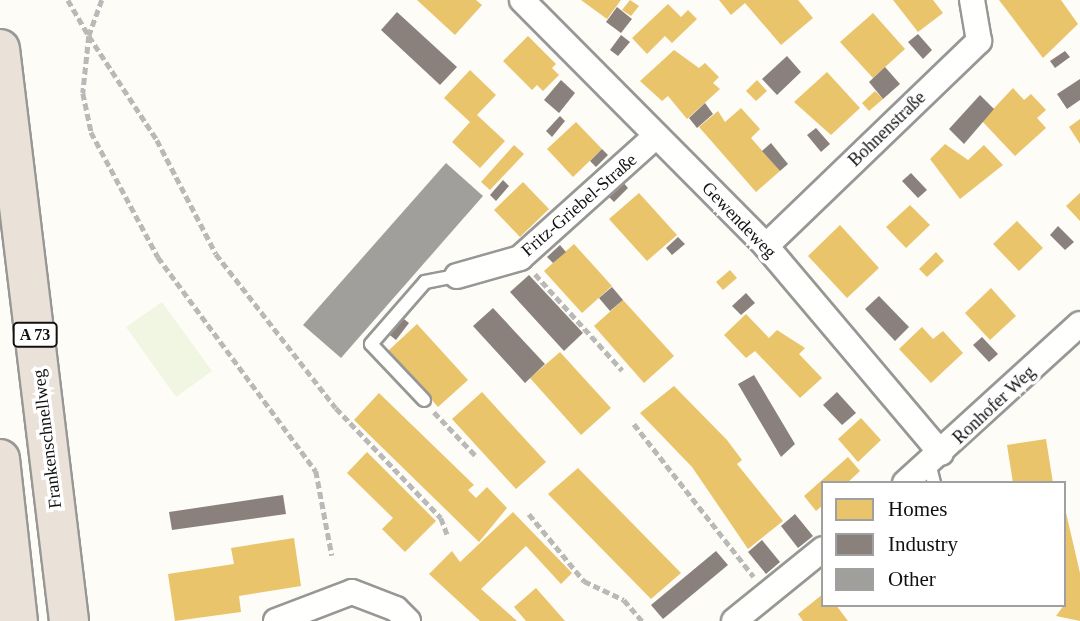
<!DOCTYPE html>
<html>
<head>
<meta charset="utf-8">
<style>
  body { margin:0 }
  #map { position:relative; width:1080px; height:621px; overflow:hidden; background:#fdfcf7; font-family:Georgia,serif }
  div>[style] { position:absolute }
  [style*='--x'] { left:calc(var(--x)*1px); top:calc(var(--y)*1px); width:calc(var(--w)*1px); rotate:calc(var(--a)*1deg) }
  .pitch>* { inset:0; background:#f0f6e1 }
  .homes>* { inset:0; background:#e9c46a }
  .industry>* { inset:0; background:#8a817c }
  .building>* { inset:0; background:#a19f9c }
  .path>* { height:4.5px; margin-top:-2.25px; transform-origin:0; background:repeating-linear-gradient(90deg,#b9b9b8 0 7px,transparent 0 10.5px) }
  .roads { filter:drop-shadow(2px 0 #979795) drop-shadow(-2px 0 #979795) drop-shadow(0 2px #979795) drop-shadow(0 -2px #979795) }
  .service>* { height:12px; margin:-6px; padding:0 6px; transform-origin:6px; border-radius:6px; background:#fffffe }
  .minor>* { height:24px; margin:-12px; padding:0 12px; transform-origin:12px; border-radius:12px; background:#fffffe }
  .motorway>* { height:38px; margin:-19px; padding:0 19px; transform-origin:19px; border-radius:19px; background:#eae1d8 }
  span { translate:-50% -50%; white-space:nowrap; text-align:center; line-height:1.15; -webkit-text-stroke:7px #fff; paint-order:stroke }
  .shield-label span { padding:2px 5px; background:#fff; border:2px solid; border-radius:5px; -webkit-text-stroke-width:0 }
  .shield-label { font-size:16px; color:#111; font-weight:700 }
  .street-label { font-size:18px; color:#111 }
  .legend { position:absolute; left:821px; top:481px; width:245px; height:126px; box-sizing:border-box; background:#fff; border:2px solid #a0a0a0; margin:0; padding:9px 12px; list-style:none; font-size:21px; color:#111 }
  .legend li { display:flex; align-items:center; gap:14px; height:35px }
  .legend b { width:35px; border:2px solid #a0a0a0 }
</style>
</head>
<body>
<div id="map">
  <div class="pitch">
    <i style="clip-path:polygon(162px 302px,212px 371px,176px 397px,126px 327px)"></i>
  </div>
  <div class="homes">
    <i style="clip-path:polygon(417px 0,476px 0,482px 5px,455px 35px)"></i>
    <i style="clip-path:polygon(581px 0,621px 0,607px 19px)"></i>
    <i style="clip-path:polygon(630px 0,639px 6px,631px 16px,622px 10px)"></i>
    <i style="clip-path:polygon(719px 0,798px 0,813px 18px,781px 45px,745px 3px,731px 15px)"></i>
    <i style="clip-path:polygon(893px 0,933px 0,943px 13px,918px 32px)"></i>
    <i style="clip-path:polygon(999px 0,1061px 0,1078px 24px,1043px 58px)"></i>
    <i style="clip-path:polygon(668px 4px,681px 17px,688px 10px,697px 19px,672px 43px,665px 36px,647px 54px,632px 38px)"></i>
    <i style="clip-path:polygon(873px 13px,905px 49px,873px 78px,840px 42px)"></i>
    <i style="clip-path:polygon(528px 36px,556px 64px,552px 68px,559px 75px,543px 91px,537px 85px,532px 90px,503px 61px)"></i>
    <i style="clip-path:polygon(674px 50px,699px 68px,705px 63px,719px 77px,713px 83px,720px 89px,687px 119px,668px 96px,662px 101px,640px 81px)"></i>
    <i style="clip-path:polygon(470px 70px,496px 95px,477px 115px,505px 141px,480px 168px,452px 142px,470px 122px,444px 98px)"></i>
    <i style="clip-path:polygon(827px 72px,860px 108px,831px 135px,794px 102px)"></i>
    <i style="clip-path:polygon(757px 80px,767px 91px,756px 101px,746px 91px)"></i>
    <i style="clip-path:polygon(1013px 88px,1024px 100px,1031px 94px,1046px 110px,1037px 118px,1046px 128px,1015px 156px,982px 121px)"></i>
    <i style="clip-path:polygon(875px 91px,883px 99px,869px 111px,862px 103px)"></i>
    <i style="clip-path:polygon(741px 108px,760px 129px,751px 138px,780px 171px,756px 192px,699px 127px,718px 111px,725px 122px)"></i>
    <i style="clip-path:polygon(1080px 119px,1080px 144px,1069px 127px)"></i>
    <i style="clip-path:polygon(576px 122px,602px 149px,573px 177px,547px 149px)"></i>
    <i style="clip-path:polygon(945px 144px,968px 160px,984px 145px,1003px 165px,960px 199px,930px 159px)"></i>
    <i style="clip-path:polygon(514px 145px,524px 154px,490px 190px,481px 182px)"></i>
    <i style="clip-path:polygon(523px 182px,549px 209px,520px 237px,494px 210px)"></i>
    <i style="clip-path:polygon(639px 193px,677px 235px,647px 261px,609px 219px)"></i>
    <i style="clip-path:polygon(1080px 193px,1080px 221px,1066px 206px)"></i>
    <i style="clip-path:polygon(910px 205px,930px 225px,906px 248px,886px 227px)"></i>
    <i style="clip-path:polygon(1017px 221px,1043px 248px,1019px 271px,993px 244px)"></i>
    <i style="clip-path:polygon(840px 225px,879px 268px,847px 298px,808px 256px)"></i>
    <i style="clip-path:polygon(574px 244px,612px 286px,582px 313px,544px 271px)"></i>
    <i style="clip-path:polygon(936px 252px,944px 261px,927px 277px,919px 269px)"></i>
    <i style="clip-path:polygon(730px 270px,737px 278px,723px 290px,716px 282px)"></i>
    <i style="clip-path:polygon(991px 288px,1016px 316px,990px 340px,965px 313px)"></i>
    <i style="clip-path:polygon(623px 300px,674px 356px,644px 383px,594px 326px)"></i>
    <i style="clip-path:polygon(746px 314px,769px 338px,777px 330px,805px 348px,799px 354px,822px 378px,800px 398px,755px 351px,746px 358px,724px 335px)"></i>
    <i style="clip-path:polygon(417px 324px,468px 380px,438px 407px,388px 351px)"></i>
    <i style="clip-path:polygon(922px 327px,933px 339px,943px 331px,963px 353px,931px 383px,899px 349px)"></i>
    <i style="clip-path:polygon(560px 352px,611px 408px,581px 435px,530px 378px)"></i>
    <i style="clip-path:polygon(674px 386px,727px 440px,742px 460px,737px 464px,783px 521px,748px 549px,692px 467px,640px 413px)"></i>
    <i style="clip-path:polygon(482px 392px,546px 462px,516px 489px,452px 419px)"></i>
    <i style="clip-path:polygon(379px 393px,474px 485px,468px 490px,476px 498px,487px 487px,507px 508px,479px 542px,354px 420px)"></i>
    <i style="clip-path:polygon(861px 418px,881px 440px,858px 462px,838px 439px)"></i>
    <i style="clip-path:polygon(1046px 439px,1053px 483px,1013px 483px,1007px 445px)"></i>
    <i style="clip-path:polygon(367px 452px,436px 521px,405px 552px,382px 529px,393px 518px,347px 473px)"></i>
    <i style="clip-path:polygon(848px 457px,860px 471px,847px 483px,823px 483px,823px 505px,816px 511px,804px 496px)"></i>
    <i style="clip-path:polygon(578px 468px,681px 573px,651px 599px,548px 494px)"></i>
    <i style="clip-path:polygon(1064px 504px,1080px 573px,1080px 621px,1056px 616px,1064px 605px)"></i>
    <i style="clip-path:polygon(513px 512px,572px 573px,561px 584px,526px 546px,481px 589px,517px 621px,480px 621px,429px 574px,452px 551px,460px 562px)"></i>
    <i style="clip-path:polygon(294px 538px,301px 586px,239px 596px,241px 612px,175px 621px,168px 574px,234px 564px,231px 548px)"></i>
    <i style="clip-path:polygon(536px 588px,565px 621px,526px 621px,514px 607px)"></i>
    <i style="clip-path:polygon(823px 594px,823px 605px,836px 605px,848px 621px,803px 621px,798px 614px)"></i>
  </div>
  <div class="industry">
    <i style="clip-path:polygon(617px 7px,632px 19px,621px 33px,606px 22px)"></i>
    <i style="clip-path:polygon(397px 12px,457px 67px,440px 85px,381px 30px)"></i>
    <i style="clip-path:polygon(918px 34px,932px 50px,923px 59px,908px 42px)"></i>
    <i style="clip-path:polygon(621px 35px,630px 42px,618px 56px,610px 50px)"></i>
    <i style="clip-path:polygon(1065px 51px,1070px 57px,1055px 68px,1050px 61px)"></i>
    <i style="clip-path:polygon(787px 56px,801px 72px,777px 95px,762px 79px)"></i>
    <i style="clip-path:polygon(885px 67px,900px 84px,883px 99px,869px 82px)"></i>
    <i style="clip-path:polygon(1080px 79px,1080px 100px,1067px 109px,1057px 94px)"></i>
    <i style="clip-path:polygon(561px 80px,575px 93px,559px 113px,544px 100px)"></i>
    <i style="clip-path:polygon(980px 95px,994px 109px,964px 144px,949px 129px)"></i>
    <i style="clip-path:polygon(705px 103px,713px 114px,697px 128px,689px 118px)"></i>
    <i style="clip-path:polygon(560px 116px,565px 121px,552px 137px,546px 131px)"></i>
    <i style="clip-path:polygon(816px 128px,830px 144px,821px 152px,807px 135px)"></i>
    <i style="clip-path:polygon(771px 143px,788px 164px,780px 171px,762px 151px)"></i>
    <i style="clip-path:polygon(602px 149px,608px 155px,596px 167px,590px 161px)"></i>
    <i style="clip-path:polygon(911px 173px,927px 190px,918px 198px,902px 181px)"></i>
    <i style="clip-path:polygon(503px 180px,509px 186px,496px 201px,490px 195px)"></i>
    <i style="clip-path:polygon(622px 181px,628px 188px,614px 202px,607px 195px)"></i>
    <i style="clip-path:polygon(1058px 226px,1074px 242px,1065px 250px,1050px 235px)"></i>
    <i style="clip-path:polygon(678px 237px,685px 244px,672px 255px,666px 248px)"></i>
    <i style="clip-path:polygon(560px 245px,566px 252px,553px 263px,547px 257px)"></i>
    <i style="clip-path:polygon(529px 275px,583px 333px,564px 351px,510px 292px)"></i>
    <i style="clip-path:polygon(612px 287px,623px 300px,610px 311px,599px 298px)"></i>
    <i style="clip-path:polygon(746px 293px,755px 303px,741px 315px,732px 306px)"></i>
    <i style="clip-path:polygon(879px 296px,909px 327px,895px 341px,865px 309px)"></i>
    <i style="clip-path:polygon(493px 308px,545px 364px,525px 383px,473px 326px)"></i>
    <i style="clip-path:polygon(400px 316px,409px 323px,396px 340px,386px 332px)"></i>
    <i style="clip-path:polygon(982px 337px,998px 354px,989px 362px,973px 345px)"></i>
    <i style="clip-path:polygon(754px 375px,795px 444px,781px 457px,738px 384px)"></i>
    <i style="clip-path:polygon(837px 392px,856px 413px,842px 425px,823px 405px)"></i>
    <i style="clip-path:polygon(283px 495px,286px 514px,172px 530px,169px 512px)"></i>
    <i style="clip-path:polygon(795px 514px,813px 536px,798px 548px,781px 526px)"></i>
    <i style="clip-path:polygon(762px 540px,780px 562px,766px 574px,748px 552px)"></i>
    <i style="clip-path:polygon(716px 551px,728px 565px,663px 619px,651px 605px)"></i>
  </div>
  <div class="building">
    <i style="clip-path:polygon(446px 163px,483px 196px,341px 358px,303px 325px)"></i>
  </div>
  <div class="path">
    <i style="--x:68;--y:0;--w:42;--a:59.7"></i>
    <i style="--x:89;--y:36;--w:57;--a:96"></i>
    <i style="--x:83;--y:93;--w:40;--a:78"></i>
    <i style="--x:91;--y:132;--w:142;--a:61.8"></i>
    <i style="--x:158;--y:257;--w:266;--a:53.6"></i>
    <i style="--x:316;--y:471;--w:86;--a:79.3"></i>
    <i style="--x:102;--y:0;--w:38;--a:110"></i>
    <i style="--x:89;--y:36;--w:124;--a:56.8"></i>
    <i style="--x:157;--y:140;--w:128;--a:62.6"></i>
    <i style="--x:216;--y:254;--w:195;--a:52.1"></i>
    <i style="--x:336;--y:408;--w:152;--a:46.3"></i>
    <i style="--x:441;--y:518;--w:19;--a:69"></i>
    <i style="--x:535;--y:274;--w:130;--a:47.8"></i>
    <i style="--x:434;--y:412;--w:62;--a:46.3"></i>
    <i style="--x:634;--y:424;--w:194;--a:51.9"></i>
    <i style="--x:529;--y:514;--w:87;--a:50.6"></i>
    <i style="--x:584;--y:581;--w:44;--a:25.4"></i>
    <i style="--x:624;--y:600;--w:28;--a:49"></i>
  </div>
  <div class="roads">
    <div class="service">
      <i style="--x:424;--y:400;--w:77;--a:-133.4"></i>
      <i style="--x:371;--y:344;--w:82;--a:-48.9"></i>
      <i style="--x:425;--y:282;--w:33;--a:-11"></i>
      <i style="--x:929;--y:463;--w:21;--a:76"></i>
    </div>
    <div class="minor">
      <i style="--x:522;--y:0;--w:346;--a:45.2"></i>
      <i style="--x:766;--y:246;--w:271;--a:49.8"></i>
      <i style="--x:766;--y:246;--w:296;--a:-43.9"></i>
      <i style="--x:979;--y:41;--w:42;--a:-99.7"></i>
      <i style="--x:457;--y:276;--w:66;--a:-15.9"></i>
      <i style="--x:520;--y:258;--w:183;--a:-41.9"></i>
      <i style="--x:905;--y:483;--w:236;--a:-42.3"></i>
      <i style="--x:276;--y:621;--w:81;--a:-20.9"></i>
      <i style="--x:352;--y:592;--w:47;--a:21.1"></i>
      <i style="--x:396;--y:609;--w:17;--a:45"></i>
      <i style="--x:734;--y:621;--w:114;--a:-39"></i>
    </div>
    <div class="motorway">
      <i style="--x:0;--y:49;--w:576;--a:83.12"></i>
      <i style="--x:0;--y:459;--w:163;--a:83.7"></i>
    </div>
  </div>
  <div class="shield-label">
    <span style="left:35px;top:335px">A 73</span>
  </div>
  <div class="street-label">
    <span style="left:887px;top:129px;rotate:-44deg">Bohnenstraße</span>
    <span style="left:579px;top:205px;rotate:-41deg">Fritz-Griebel-Straße</span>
    <span style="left:739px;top:220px;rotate:46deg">Gewendeweg</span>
    <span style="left:994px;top:405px;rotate:-43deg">Ronhofer Weg</span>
    <span style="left:47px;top:439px;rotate:-97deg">Frankenschnellweg</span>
  </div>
  <ul class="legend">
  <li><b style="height:19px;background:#e9c46a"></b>Homes</li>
  <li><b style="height:19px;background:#8a817c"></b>Industry</li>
  <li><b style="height:19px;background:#a19f9c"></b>Other</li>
  </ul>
</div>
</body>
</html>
